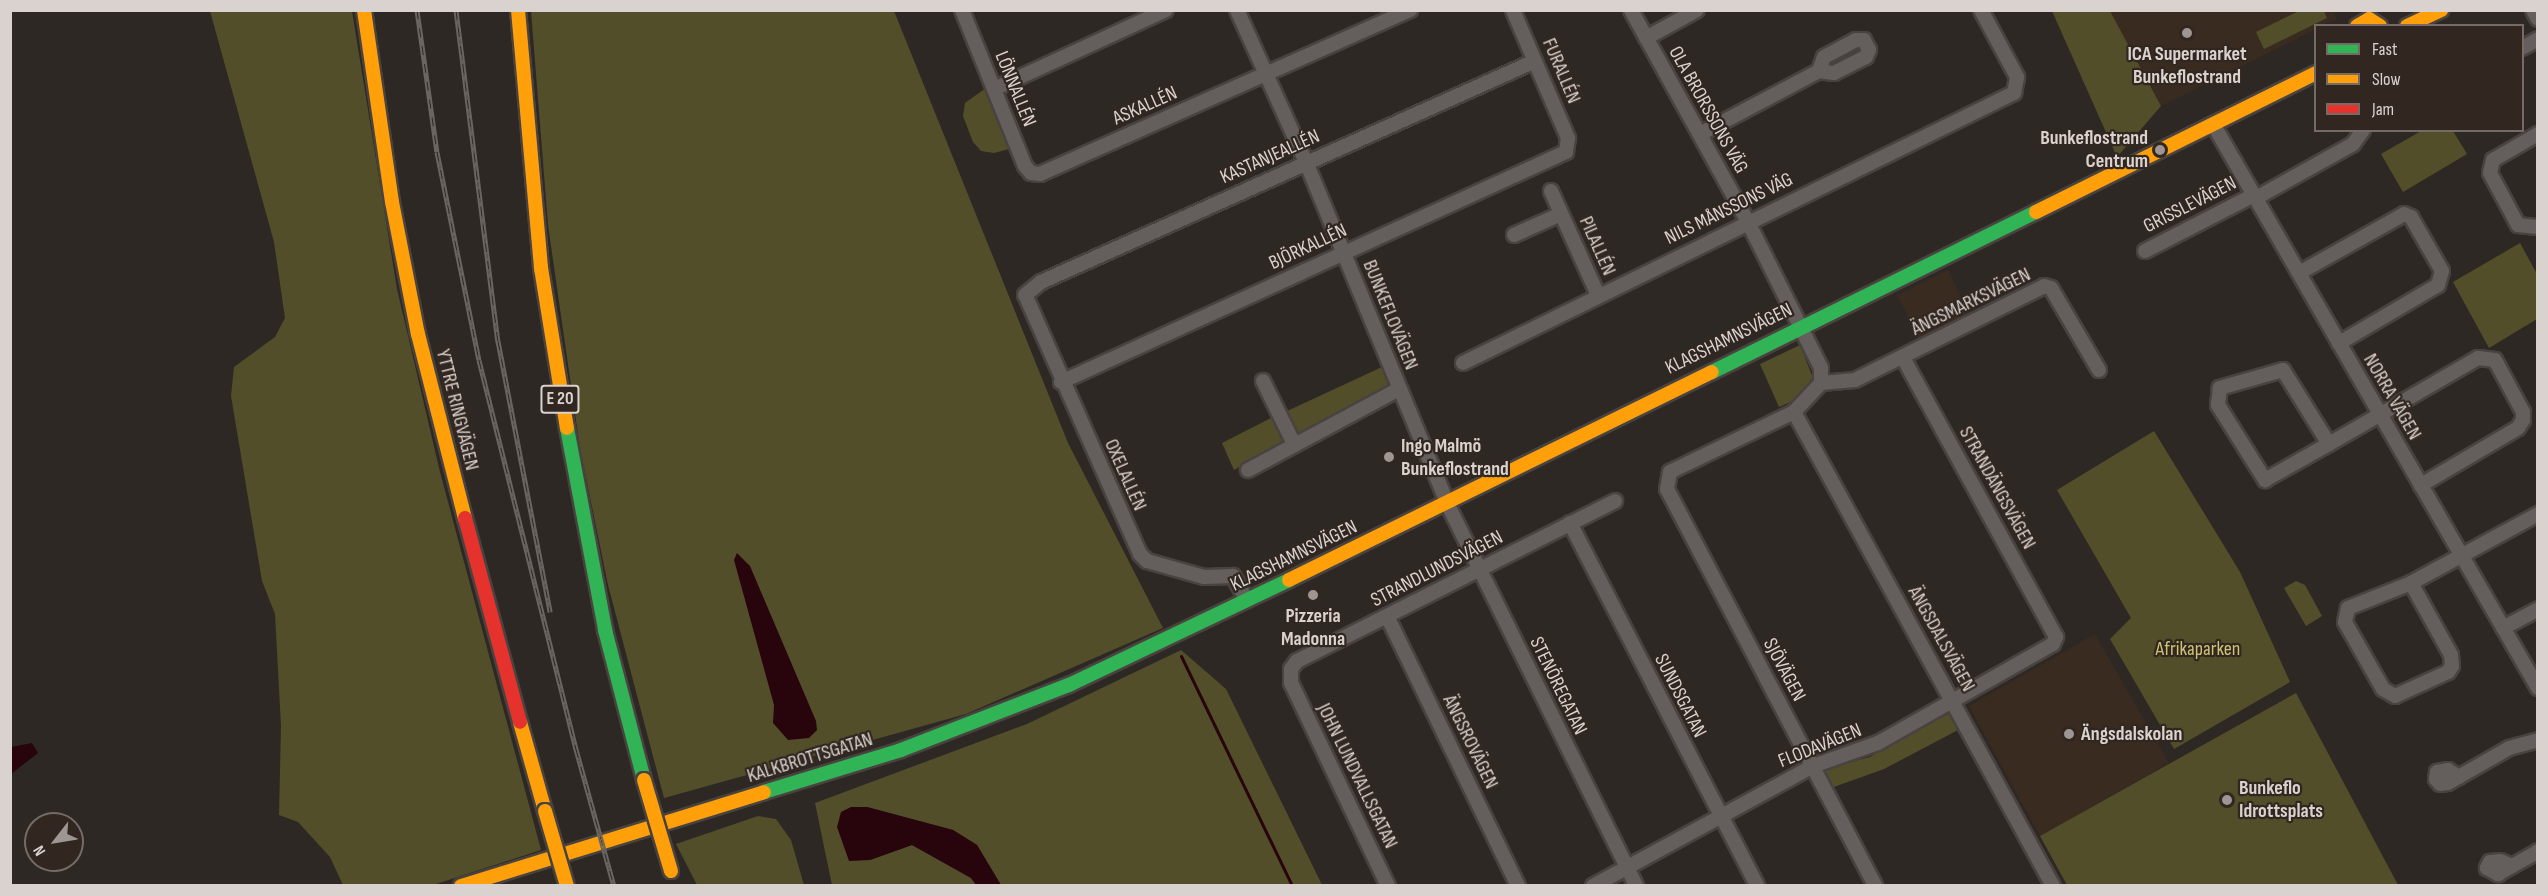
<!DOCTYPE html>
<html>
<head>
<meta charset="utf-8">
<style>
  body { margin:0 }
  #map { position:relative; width:2548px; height:896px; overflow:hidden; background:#2e2824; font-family:"Sofia Sans Condensed",sans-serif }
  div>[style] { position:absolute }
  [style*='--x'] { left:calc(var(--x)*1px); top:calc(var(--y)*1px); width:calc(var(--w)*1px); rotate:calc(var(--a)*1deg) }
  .built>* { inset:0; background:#3a2b21 }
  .green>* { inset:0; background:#534e2a }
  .water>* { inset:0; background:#28040d }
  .stream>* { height:3px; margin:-1.5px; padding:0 1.5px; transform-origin:1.5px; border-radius:1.5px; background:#28040d }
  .roads { filter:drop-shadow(2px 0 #494340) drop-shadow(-2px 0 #494340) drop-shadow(0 2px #494340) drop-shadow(0 -2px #494340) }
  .street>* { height:14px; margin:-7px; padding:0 7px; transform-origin:7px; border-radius:7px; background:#645f5c }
  .fast>* { height:14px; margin:-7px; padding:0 7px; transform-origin:7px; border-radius:7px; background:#30b455 }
  .slow>* { height:14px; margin:-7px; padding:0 7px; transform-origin:7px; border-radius:7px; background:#ff9f0a }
  .jam>* { height:14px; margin:-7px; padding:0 7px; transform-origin:7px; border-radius:7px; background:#e5322d }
  .rail>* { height:5px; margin-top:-2.5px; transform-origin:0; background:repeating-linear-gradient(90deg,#322720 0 9px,#6a6563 0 18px); box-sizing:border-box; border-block:2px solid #6a6563 }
  .bridges { filter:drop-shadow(2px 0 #494340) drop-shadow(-2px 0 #494340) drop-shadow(0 2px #494340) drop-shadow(0 -2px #494340) }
  .slow-bridge>* { height:14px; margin:-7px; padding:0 7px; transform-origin:7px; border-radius:7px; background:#ff9f0a }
  .dots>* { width:16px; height:16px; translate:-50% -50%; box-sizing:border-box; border:3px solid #322720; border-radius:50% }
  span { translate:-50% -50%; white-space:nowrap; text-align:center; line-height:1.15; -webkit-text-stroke:4.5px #322720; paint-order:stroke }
  .shield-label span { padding:2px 4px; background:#322720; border:2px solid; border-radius:4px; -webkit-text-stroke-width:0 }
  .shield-label { font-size:18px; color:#d9d2ce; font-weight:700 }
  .poi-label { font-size:20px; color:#d9d2ce; font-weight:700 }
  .right { translate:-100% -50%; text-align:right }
  .left { translate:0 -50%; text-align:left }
  .street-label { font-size:20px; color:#d9d2ce }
  .park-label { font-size:20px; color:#cdc373 }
  .frame { position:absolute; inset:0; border:12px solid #d9d2ce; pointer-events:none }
  .legend { position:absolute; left:2314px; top:24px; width:210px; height:108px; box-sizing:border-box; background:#322720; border:2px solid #756b66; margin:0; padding:8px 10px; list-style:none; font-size:18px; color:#d9d2ce }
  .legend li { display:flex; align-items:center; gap:12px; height:30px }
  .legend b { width:30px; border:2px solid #756b66 }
  .north { position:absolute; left:24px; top:812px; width:60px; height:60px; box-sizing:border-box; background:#322720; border:2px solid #756b66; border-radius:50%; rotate:239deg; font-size:16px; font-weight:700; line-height:24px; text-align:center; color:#d9d2ce }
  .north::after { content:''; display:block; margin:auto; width:21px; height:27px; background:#9d9692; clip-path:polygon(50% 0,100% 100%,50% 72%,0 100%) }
</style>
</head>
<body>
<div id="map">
  <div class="built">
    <i style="clip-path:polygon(2333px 10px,2337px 20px,2316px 26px,2315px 30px,2161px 106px,2110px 11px)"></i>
    <i style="clip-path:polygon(1948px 270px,1969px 313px,1919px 338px,1897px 295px)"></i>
    <i style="clip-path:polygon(2095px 634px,2169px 763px,2040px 836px,1969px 706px)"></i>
  </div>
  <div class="green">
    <i style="clip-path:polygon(2301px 10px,2324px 11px,2327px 18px,2264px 49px,2256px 32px)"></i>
    <i style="clip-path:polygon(210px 11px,352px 11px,397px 289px,440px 472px,541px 850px,433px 885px,343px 885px,330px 857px,298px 822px,279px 815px,281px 726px,275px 614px,262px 581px,231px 396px,234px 367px,275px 337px,285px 318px,274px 242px)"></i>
    <i style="clip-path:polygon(531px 11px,894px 11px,1068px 443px,1163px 628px,966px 714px,664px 798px,608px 585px,580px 448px,548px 225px)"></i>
    <i style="clip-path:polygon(2052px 11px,2110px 11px,2161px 106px,2117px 157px)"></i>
    <i style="clip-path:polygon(986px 88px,1009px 149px,994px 153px,981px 151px,973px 142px,963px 116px,965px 103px)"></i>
    <i style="clip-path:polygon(2453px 131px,2467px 154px,2403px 192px,2381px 154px,2421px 131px)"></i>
    <i style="clip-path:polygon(2520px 243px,2537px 274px,2537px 319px,2489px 348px,2453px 282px)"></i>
    <i style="clip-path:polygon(1800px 345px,1813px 378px,1795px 400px,1779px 407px,1760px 364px)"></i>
    <i style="clip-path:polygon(1382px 367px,1392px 387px,1299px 435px,1285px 412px)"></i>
    <i style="clip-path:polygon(1273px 417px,1286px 441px,1234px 470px,1222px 443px)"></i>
    <i style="clip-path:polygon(2154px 431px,2240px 572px,2290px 682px,2174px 749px,2110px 639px,2131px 618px,2057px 490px)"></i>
    <i style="clip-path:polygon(2296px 581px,2305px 585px,2322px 616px,2306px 626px,2284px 588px)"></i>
    <i style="clip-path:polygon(1181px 650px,1226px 689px,1322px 885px,1001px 885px,977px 845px,953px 830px,867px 807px,870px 860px,912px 845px,971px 878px,976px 885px,832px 885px,815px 803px,1027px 724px)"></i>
    <i style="clip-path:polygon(2296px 693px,2398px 885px,2067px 885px,2040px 836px)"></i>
    <i style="clip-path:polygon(1947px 710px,1958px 730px,1884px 769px,1831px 788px,1824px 769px,1870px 757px)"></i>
    <i style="clip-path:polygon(758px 816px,776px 819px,791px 840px,804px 885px,697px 885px,676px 844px)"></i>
  </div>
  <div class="water">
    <i style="clip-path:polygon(737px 553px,750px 566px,816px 721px,817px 730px,809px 738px,788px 740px,773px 723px,774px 705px,734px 560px)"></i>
    <i style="clip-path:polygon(32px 743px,38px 753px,11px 774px,11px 747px)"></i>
    <i style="clip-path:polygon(851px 807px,867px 807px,953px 830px,977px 845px,1001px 885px,976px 885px,971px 878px,912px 845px,870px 860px,849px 861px,837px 827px,841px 812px)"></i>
  </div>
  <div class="stream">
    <i style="--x:1181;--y:656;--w:255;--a:64.2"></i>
  </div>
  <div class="roads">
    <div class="street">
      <i style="--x:962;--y:10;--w:168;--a:68"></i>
      <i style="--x:1025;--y:166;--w:9;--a:49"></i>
      <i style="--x:1031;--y:173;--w:9;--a:6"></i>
      <i style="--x:1040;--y:174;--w:405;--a:-23.9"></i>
      <i style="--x:1237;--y:10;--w:167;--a:65.6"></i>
      <i style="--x:1306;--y:162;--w:369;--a:67.5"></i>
      <i style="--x:1447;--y:503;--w:427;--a:63.7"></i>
      <i style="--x:1631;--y:10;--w:242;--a:61.1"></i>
      <i style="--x:1748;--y:222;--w:163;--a:63.4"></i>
      <i style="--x:1821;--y:368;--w:15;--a:90"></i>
      <i style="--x:1821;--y:383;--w:40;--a:133"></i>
      <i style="--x:1794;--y:412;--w:138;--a:154.2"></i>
      <i style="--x:1670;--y:472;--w:17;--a:100"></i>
      <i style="--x:1667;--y:489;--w:448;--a:62.3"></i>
      <i style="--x:2533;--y:10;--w:10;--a:61"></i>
      <i style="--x:1646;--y:38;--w:58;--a:-28.8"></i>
      <i style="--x:2522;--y:48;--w:18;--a:-29"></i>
      <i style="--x:994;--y:89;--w:189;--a:-24.7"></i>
      <i style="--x:2213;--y:124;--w:651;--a:60.05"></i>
      <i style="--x:1700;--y:134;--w:135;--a:-27.9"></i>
      <i style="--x:1819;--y:71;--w:15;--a:8"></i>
      <i style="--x:1834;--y:73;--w:36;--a:-27"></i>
      <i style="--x:1866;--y:57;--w:8;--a:-67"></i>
      <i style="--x:1869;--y:50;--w:11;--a:-117"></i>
      <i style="--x:1864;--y:40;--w:8;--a:180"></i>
      <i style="--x:1856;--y:40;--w:36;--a:152"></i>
      <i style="--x:1824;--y:57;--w:15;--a:110"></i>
      <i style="--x:2538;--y:134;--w:52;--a:150"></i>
      <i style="--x:2493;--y:160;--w:13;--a:103"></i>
      <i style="--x:2490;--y:173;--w:59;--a:61.7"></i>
      <i style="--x:2518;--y:225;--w:20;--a:6"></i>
      <i style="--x:1551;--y:191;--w:114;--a:65.7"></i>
      <i style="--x:2256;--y:198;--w:111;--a:-29.1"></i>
      <i style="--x:2353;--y:144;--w:17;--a:-54"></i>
      <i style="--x:1514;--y:235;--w:51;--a:-24.1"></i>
      <i style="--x:2145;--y:251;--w:123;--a:-27.2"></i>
      <i style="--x:2299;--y:273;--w:120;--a:-29.3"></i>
      <i style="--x:2404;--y:214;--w:8;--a:23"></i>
      <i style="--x:2411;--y:217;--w:62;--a:60.1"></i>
      <i style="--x:2442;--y:271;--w:15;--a:106"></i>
      <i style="--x:2438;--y:285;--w:115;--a:149.6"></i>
      <i style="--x:1463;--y:363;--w:614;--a:-26.11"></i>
      <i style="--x:2014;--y:93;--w:16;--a:-79"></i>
      <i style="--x:2017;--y:77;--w:76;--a:-118.2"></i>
      <i style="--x:1263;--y:381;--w:70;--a:63.8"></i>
      <i style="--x:1061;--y:382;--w:555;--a:-24.49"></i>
      <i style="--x:1566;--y:152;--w:14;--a:-82"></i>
      <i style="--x:1568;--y:138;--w:139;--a:-113.3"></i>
      <i style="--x:1821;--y:383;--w:34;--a:-5"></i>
      <i style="--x:1855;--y:380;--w:211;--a:-26.4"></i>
      <i style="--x:2044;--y:286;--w:7;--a:16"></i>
      <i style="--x:2051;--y:288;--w:95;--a:59.7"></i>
      <i style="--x:1794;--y:412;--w:540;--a:61.35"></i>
      <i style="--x:2329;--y:444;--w:87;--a:-121.9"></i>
      <i style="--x:2283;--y:370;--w:66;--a:164.1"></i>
      <i style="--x:2220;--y:388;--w:17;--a:97"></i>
      <i style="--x:2218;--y:405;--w:89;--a:57.9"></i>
      <i style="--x:2265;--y:480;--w:73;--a:-29.4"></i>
      <i style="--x:2329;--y:444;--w:172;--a:-30"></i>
      <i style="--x:2478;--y:358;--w:17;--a:7"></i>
      <i style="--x:2495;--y:360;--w:59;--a:61.7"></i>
      <i style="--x:2523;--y:412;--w:8;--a:90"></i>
      <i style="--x:2523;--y:420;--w:9;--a:122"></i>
      <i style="--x:2518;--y:428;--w:113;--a:149.6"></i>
      <i style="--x:1248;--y:470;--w:171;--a:-28.2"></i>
      <i style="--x:1570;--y:523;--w:408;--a:62.7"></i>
      <i style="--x:2411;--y:583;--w:82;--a:60.9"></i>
      <i style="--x:2451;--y:655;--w:11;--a:85"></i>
      <i style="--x:2452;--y:666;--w:7;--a:124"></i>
      <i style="--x:2448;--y:672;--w:58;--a:155.6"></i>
      <i style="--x:2395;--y:696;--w:14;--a:-150"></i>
      <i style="--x:2383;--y:689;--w:77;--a:-119.6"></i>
      <i style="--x:2345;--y:622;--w:14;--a:-78"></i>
      <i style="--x:2348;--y:608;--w:68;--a:-21.6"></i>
      <i style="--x:2411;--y:583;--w:145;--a:-28.5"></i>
      <i style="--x:1247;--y:600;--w:28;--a:-120"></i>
      <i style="--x:1233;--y:576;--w:29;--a:178"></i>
      <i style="--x:1204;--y:577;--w:59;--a:-164.3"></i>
      <i style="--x:1147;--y:561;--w:10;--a:-135"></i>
      <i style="--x:1140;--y:554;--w:283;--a:-113.9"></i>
      <i style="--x:1025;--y:295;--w:21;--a:-39"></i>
      <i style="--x:1041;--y:282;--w:541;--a:-24.1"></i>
      <i style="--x:1387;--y:616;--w:300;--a:64.1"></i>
      <i style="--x:2503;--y:628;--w:40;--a:-28"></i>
      <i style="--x:2459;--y:777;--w:13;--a:-148"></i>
      <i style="--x:2448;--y:770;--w:11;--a:170"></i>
      <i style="--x:2437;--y:772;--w:7;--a:98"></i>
      <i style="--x:2436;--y:779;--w:6;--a:51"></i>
      <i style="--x:2440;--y:784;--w:8;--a:-7"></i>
      <i style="--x:2448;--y:783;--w:70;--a:-29.8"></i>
      <i style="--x:2509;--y:748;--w:30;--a:-15"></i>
      <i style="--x:2512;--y:866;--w:13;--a:-157"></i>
      <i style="--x:2500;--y:861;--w:10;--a:174"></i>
      <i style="--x:2490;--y:862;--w:7;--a:117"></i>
      <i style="--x:2487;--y:868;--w:13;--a:29"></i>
      <i style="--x:2498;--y:874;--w:16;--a:-30"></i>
      <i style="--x:2512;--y:866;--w:29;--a:-29"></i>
      <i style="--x:2537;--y:852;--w:1;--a:-45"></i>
      <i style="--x:1388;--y:886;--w:225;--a:-115.5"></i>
      <i style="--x:1291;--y:683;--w:14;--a:-90"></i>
      <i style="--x:1291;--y:669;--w:10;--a:-53"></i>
      <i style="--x:1297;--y:661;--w:356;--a:-26.7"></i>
      <i style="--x:1593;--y:886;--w:251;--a:-28.6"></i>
      <i style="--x:1813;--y:766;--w:69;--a:-19.5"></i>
      <i style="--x:1878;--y:743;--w:201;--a:-29.5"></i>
      <i style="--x:2053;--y:644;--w:8;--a:-67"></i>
      <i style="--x:2056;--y:637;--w:319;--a:-118.7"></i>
    </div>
    <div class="fast">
      <i style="--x:1712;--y:372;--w:361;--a:-26.3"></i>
      <i style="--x:567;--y:428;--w:206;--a:79.3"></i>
      <i style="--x:605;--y:630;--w:155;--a:75.4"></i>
      <i style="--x:764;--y:792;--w:143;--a:-17"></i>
      <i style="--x:901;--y:750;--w:180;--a:-21.2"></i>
      <i style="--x:1069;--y:685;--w:244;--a:-25.5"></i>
    </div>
    <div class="slow">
      <i style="--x:364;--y:10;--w:194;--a:81.7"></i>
      <i style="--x:392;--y:202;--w:135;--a:78.9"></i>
      <i style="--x:418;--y:334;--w:190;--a:75.7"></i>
      <i style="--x:518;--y:10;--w:259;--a:84.9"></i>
      <i style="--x:541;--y:268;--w:162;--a:80.8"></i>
      <i style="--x:2357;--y:26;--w:14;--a:-30"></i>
      <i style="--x:2369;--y:19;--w:13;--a:32"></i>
      <i style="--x:2407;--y:26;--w:38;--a:-25"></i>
      <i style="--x:2036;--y:212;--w:313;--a:-26.4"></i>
      <i style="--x:1289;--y:580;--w:471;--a:-26.2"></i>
      <i style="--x:520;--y:722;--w:92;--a:74.3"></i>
      <i style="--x:461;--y:886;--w:317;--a:-17.2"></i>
    </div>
    <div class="jam">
      <i style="--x:465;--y:518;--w:211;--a:74.9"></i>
    </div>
  </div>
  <div class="rail">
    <i style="--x:417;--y:10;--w:143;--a:82"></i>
    <i style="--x:437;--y:152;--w:212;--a:78.6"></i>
    <i style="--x:479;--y:360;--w:401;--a:76"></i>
    <i style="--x:576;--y:749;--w:142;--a:74.5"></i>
    <i style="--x:456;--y:10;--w:334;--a:82.8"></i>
    <i style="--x:498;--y:341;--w:276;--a:79.1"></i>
  </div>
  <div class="bridges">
    <div class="slow-bridge">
      <i style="--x:644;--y:780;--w:95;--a:73.5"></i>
      <i style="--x:545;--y:811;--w:78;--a:73.7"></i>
    </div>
  </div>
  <div class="dots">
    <i style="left:2187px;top:33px;background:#9d9692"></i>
    <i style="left:2160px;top:150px;background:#9d9692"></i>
    <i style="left:1389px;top:457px;background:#9d9692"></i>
    <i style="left:1313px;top:595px;background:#9d9692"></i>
    <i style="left:2069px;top:734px;background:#9d9692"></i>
    <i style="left:2227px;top:800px;background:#9d9692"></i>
  </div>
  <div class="shield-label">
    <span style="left:560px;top:399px">E 20</span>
  </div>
  <div class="poi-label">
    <span style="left:2187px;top:66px">ICA Supermarket<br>Bunkeflostrand</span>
    <span class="right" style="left:2148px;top:150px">Bunkeflostrand<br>Centrum</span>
    <span class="left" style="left:1401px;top:458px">Ingo Malmö<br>Bunkeflostrand</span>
    <span style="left:1313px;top:628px">Pizzeria<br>Madonna</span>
    <span class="left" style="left:2081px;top:734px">Ängsdalskolan</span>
    <span class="left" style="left:2239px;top:800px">Bunkeflo<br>Idrottsplats</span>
  </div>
  <div class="street-label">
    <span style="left:1561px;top:71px;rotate:67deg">FURALLÉN</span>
    <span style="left:1015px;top:89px;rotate:68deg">LÖNNALLÉN</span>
    <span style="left:1145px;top:106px;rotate:-24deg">ASKALLÉN</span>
    <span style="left:1708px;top:110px;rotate:61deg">OLA BRORSSONS VÄG</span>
    <span style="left:1270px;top:157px;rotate:-24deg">KASTANJEALLÉN</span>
    <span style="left:2190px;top:205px;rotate:-27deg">GRISSLEVÄGEN</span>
    <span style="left:1729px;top:209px;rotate:-26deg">NILS MÅNSSONS VÄG</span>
    <span style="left:1597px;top:246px;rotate:66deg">PILALLÉN</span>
    <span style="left:1308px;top:247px;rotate:-25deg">BJÖRKALLÉN</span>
    <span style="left:1971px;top:302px;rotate:-26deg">ÄNGSMARKSVÄGEN</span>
    <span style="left:1390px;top:315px;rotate:68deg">BUNKEFLOVÄGEN</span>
    <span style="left:1729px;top:339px;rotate:-26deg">KLAGSHAMNSVÄGEN</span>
    <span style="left:2392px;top:397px;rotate:60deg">NORRA VÄGEN</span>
    <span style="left:457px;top:410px;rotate:76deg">YTTRE RINGVÄGEN</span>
    <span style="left:1125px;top:475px;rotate:66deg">OXELALLÉN</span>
    <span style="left:1997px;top:488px;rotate:61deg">STRANDÄNGSVÄGEN</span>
    <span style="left:1294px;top:556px;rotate:-26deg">KLAGSHAMNSVÄGEN</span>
    <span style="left:1437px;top:569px;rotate:-27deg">STRANDLUNDSVÄGEN</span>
    <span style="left:1941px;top:639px;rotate:61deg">ÄNGSDALSVÄGEN</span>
    <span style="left:1784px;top:670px;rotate:62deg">SJÖVÄGEN</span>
    <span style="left:1558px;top:686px;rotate:64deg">STENÖREGATAN</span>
    <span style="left:1680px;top:696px;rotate:63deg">SUNDSGATAN</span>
    <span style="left:1470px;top:742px;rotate:64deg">ÄNGSROVÄGEN</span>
    <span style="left:1820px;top:746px;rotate:-22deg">FLODAVÄGEN</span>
    <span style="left:810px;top:758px;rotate:-17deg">KALKBROTTSGATAN</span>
    <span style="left:1357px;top:776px;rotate:64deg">JOHN LUNDVALLSGATAN</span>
  </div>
  <div class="park-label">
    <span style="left:2198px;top:649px">Afrikaparken</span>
  </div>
  <div class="frame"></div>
  <ul class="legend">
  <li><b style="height:8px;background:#30b455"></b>Fast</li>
  <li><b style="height:8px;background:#ff9f0a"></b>Slow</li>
  <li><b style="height:8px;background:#e5322d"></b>Jam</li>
  </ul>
  <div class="north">N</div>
</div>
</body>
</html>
